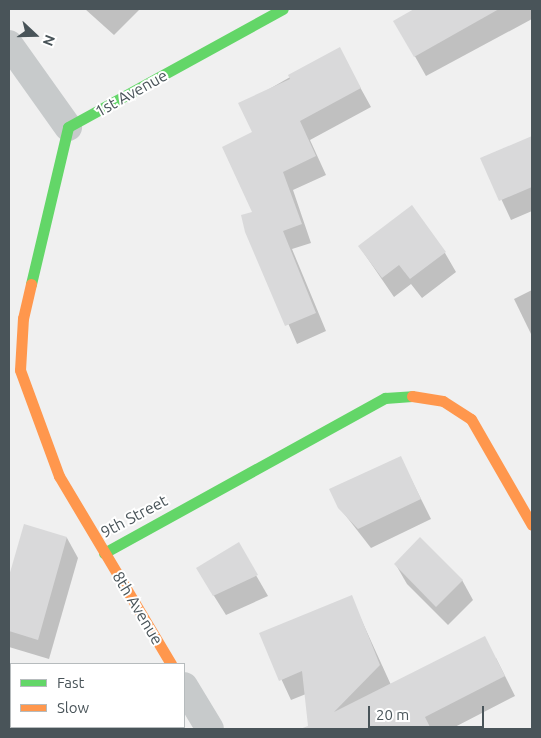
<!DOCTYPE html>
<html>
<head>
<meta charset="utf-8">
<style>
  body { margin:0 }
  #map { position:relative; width:541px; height:738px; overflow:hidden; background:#f0f0f0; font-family:Ubuntu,sans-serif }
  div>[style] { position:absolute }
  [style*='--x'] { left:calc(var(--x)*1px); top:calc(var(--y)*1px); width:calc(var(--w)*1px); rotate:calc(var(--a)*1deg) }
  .shadow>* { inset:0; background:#0003 }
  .building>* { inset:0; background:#d9d9da }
  .street>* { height:28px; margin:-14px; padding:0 14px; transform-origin:14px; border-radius:14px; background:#c7cacb }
  .fast>* { height:11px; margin:-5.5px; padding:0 5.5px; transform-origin:5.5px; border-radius:5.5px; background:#63d668 }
  .slow>* { height:11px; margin:-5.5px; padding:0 5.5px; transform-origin:5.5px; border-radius:5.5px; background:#ff974d }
  span { translate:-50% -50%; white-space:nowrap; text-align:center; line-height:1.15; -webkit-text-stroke:4px #fff; paint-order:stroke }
  .street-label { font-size:16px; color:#495459 }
  .frame { position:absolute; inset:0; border:10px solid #495459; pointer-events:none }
  .legend { position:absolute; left:10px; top:663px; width:175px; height:65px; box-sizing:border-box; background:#fff; border:1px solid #b6bbbd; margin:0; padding:6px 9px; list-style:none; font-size:15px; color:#495459 }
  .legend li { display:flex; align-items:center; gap:10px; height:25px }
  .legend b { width:25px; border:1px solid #b6bbbd }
  .north { position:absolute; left:10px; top:10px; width:50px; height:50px; -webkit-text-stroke:4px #fff; paint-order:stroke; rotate:111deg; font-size:14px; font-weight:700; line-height:20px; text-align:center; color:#495459 }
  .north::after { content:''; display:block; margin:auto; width:18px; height:22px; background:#495459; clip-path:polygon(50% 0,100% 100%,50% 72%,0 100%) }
  .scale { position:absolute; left:368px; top:706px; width:116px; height:22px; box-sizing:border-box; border:2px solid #495459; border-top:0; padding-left:6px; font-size:15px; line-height:18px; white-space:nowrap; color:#495459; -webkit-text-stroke:4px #fff; paint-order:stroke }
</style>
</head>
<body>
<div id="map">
  <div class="shadow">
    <i style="clip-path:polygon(85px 9px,140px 9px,114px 35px)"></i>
    <i style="clip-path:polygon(417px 9px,532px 9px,532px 19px,426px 76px,395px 21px)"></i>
    <i style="clip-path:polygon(339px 49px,371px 107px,310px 140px,326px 175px,293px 190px,311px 243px,292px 249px,326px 331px,297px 344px,242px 216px,254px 213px,253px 133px,264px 92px)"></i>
    <i style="clip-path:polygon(532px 137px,532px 211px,511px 220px,482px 158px)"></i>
    <i style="clip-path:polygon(359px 246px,445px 253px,456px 272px,422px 298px,411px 284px,394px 297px)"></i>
    <i style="clip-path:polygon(532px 290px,532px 336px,514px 299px)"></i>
    <i style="clip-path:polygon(400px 457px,431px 519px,371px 548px,339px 507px)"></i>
    <i style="clip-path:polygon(25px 526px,67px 538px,78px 558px,49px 659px,9px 647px,9px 580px)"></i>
    <i style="clip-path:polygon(238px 544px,268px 596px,226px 615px,209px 588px)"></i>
    <i style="clip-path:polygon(396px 565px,462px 580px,473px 600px,448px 625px,407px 584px)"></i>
    <i style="clip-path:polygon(351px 597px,391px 685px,496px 658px,515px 696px,451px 729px,309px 729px,306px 694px,291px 700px,265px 644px)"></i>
    <i style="clip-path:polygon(57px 727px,100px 727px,101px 729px,58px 729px)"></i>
  </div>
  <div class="building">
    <i style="clip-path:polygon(414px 9px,499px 9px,414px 57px,393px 21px)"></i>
    <i style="clip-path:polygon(340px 47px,361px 88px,300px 121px,316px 156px,283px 172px,302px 224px,283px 231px,316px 313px,285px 326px,245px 232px,241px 215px,252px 212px,222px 147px,252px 132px,238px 103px,290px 79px,288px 75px)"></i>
    <i style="clip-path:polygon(532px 136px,532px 187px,499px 201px,480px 158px)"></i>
    <i style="clip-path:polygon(412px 205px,446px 252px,410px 279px,399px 265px,382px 278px,358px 246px)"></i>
    <i style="clip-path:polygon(401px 456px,421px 499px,358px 529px,338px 508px,329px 489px)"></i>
    <i style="clip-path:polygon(24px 524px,67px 537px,38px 640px,9px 631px,9px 576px)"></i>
    <i style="clip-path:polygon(420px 537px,463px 580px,436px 607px,394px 564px)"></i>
    <i style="clip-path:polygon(239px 542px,258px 575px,213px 596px,196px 568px)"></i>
    <i style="clip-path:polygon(352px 595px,380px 665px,334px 712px,485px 636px,505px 676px,425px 717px,431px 729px,300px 729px,308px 726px,302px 671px,279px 681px,259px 633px)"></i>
  </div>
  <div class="street">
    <i style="--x:9;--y:44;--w:102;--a:54.6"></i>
    <i style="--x:184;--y:686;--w:50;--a:58.8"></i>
  </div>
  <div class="fast">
    <i style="--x:31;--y:284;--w:161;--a:-76.7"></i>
    <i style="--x:68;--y:127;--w:245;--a:-28.8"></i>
    <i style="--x:104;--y:553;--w:321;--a:-28.9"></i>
    <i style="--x:385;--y:398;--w:27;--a:-4"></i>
  </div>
  <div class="slow">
    <i style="--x:31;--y:284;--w:35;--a:103"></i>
    <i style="--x:23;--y:318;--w:52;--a:93.3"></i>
    <i style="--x:20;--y:370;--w:113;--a:69.8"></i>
    <i style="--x:59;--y:476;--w:219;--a:59.2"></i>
    <i style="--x:412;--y:396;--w:31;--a:9"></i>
    <i style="--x:443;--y:401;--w:33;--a:33"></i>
    <i style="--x:471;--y:419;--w:122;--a:60.1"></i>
  </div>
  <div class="street-label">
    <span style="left:131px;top:93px;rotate:-29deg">1st Avenue</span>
    <span style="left:134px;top:516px;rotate:-28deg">9th Street</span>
    <span style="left:138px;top:608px;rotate:59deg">8th Avenue</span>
  </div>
  <div class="frame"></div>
  <ul class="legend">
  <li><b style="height:6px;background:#63d668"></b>Fast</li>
  <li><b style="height:6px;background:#ff974d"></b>Slow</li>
  </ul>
  <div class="north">N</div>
  <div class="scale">20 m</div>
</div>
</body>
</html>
